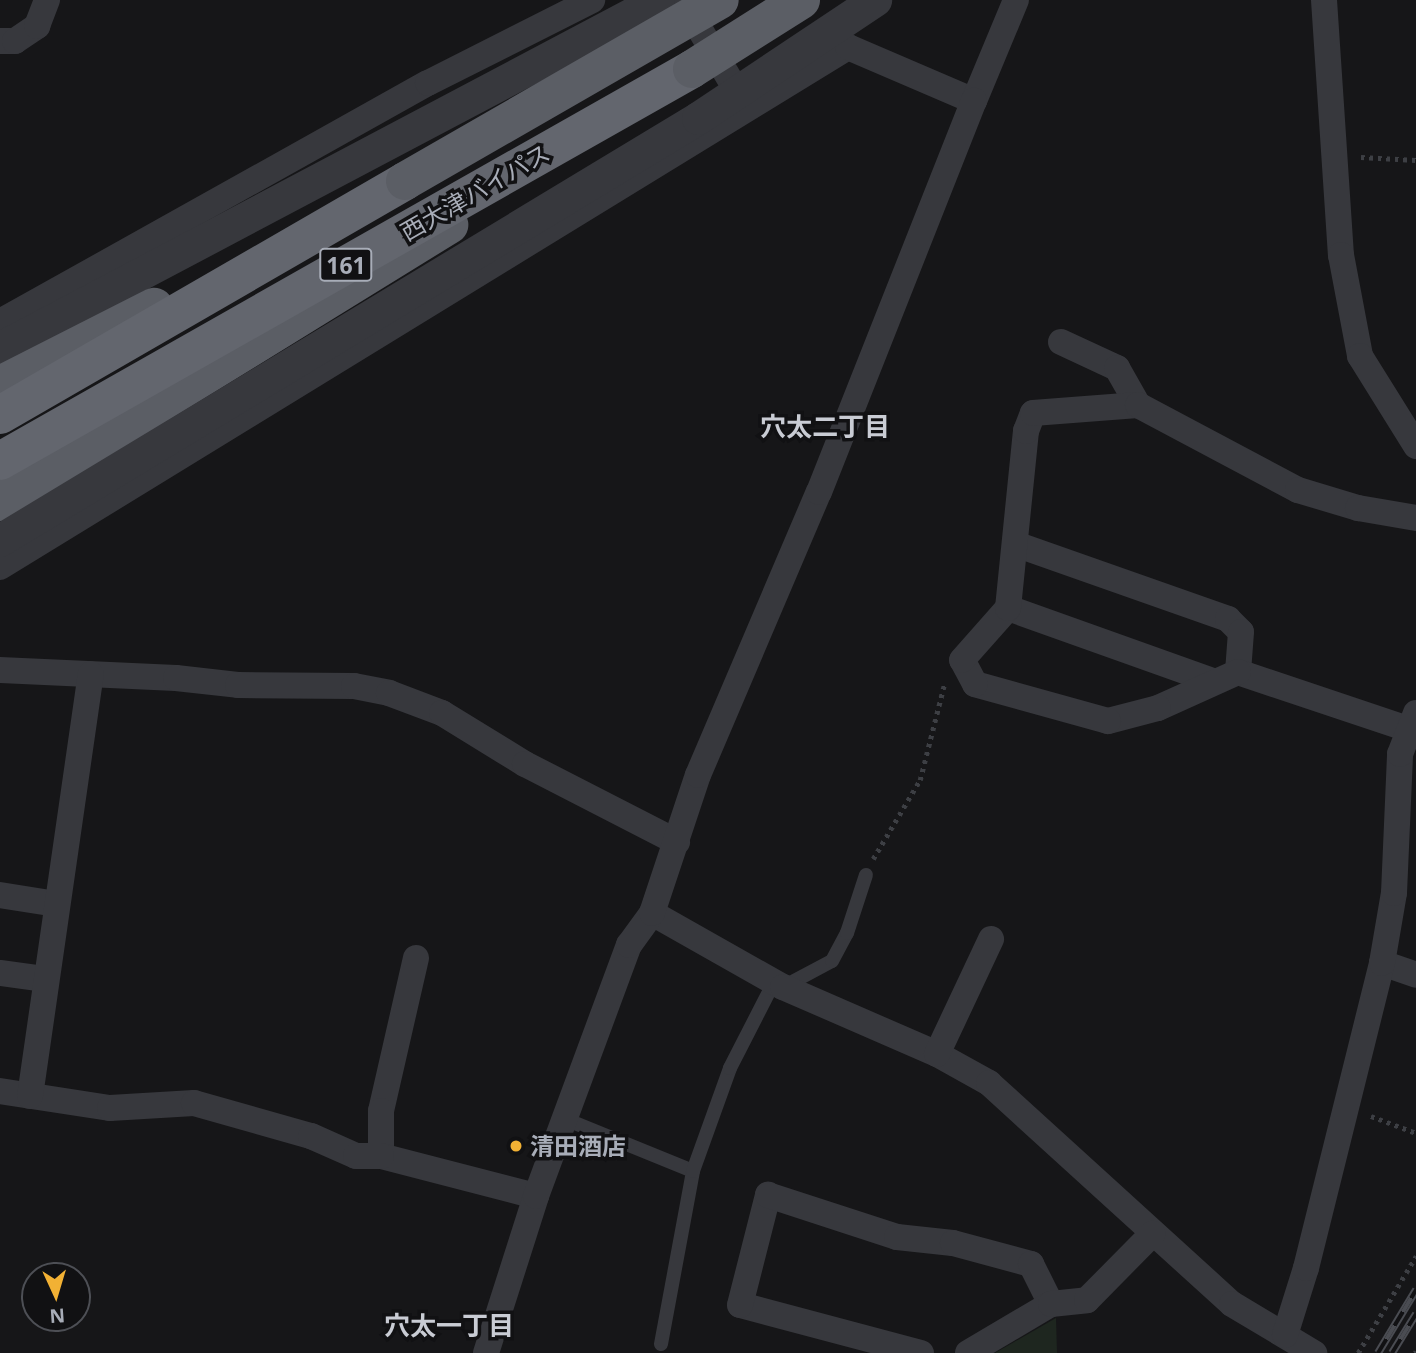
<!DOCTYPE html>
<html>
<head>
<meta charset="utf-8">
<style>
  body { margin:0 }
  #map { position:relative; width:1416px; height:1353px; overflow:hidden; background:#161618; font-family:"Noto Sans","Noto Sans JP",sans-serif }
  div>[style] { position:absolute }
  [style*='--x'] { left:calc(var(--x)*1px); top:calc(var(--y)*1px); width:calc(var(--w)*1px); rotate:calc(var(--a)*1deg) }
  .green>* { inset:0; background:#1e261f }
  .path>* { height:4.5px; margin-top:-2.25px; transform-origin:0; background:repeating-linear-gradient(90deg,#3d3f44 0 3.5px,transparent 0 8.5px) }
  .service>* { height:14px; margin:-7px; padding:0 7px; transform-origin:7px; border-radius:7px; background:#37383d }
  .minor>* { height:26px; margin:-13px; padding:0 13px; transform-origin:13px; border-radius:13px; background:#37383d }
  .tertiary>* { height:33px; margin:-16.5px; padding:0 16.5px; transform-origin:16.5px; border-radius:16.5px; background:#37383d }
  .trunk>* { height:38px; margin:-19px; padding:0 19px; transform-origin:19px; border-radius:19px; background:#5b5e65 }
  .motorway>* { height:38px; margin:-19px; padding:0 19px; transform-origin:19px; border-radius:19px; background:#63666e }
  .rail>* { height:8px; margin-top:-4px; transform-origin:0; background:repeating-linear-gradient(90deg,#111113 0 16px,#4a4c52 0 32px); box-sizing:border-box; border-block:2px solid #4a4c52 }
  .tertiary-bridge>* { height:33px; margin:-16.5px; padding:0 16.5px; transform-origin:16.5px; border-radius:16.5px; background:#37383d }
  .trunk-bridge>* { height:38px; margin:-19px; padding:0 19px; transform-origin:19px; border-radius:19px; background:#5b5e65 }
  .dots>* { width:19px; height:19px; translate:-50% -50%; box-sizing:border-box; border:4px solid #111113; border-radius:50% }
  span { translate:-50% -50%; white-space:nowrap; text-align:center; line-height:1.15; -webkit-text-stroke:7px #111113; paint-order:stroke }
  .shield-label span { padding:2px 5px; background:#111113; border:2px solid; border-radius:5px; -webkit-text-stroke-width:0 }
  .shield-label { font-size:23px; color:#a8adb8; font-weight:700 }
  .street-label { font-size:24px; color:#a8adb8 }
  .poi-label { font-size:24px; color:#a8adb8; font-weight:700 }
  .left { translate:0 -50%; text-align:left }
  .neighbourhood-label { font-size:26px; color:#c9ccd4; font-weight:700 }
  .north { position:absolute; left:21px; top:1262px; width:70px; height:70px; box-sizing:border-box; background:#111113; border:2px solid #4d4f55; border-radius:50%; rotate:176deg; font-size:19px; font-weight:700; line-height:28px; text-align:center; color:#a8adb8 }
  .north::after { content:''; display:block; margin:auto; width:24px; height:32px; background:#f2b134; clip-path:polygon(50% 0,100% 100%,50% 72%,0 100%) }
</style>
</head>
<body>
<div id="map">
  <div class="green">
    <i style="clip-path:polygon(1056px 1318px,1057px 1353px,995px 1353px)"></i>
  </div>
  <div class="path">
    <i style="--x:1361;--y:157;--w:55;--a:3.1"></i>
    <i style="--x:873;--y:859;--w:92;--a:-59.3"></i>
    <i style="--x:920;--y:780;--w:98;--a:-75.8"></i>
    <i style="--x:1371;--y:1116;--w:48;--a:20.7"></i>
    <i style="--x:1358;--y:1353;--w:113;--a:-59.1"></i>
    <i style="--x:1415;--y:1353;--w:2;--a:-63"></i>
  </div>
  <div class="service">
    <i style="--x:783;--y:987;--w:55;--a:-28"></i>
    <i style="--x:832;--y:961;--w:32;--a:-62"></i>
    <i style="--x:847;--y:933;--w:61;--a:-71.9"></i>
    <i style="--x:565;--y:1119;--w:138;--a:22.1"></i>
    <i style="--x:661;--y:1344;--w:176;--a:-79.5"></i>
    <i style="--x:693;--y:1171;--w:109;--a:-70.2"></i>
    <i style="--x:730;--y:1068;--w:97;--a:-62.9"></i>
  </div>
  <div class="minor">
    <i style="--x:1324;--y:0;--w:256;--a:86.2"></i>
    <i style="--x:1341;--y:255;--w:103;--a:79.3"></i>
    <i style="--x:1360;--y:356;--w:106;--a:58.1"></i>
    <i style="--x:684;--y:3;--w:122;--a:59"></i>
    <i style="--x:0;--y:41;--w:15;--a:0"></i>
    <i style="--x:15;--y:41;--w:27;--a:-34"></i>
    <i style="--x:37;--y:26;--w:28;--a:-69"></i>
    <i style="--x:0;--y:322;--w:490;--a:-29.2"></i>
    <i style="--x:428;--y:83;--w:184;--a:-26.8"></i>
    <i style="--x:1061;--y:342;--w:62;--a:24.9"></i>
    <i style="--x:1117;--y:368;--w:43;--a:60.4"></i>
    <i style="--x:1018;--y:545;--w:223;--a:19.4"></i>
    <i style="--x:1228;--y:619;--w:18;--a:45"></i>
    <i style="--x:1241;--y:632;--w:40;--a:94.3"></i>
    <i style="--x:0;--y:567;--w:995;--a:-31.52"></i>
    <i style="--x:848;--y:47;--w:137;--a:23.2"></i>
    <i style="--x:974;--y:101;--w:109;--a:-67.4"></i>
    <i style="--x:1008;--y:608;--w:218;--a:19.6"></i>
    <i style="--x:0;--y:670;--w:176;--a:2.6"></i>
    <i style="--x:176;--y:678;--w:62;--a:6.4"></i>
    <i style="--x:238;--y:685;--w:116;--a:0.5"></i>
    <i style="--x:354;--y:686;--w:36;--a:11"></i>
    <i style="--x:389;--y:693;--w:57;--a:20.7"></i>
    <i style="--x:442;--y:713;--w:97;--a:31.6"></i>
    <i style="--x:525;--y:764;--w:171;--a:27.2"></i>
    <i style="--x:1408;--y:729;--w:179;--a:-161.5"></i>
    <i style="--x:1238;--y:672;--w:88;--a:155.8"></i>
    <i style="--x:1158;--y:708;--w:52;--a:165.4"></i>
    <i style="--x:1108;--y:721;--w:138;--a:-164.5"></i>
    <i style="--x:975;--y:684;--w:27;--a:-118"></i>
    <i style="--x:962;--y:660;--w:69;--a:-48.5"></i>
    <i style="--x:1008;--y:608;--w:178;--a:-84.2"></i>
    <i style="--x:1026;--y:431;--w:19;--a:-69"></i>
    <i style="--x:1033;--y:413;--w:105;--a:-4.4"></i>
    <i style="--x:1138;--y:405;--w:181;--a:28"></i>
    <i style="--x:1298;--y:490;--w:63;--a:16.7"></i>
    <i style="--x:1358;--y:508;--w:59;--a:9.8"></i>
    <i style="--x:0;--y:895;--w:57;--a:9.1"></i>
    <i style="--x:652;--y:913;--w:150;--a:29.5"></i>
    <i style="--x:783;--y:987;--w:168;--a:23.5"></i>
    <i style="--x:937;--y:1054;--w:60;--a:29.1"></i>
    <i style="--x:989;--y:1083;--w:328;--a:42.3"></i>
    <i style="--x:1232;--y:1304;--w:96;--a:30.9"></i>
    <i style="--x:416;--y:958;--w:157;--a:102.9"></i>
    <i style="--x:381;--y:1111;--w:45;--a:90"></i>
    <i style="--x:381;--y:1156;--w:160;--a:14.5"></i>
    <i style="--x:1382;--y:963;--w:36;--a:19"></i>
    <i style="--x:0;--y:973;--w:44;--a:7.8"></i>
    <i style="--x:937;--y:1054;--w:127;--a:-64.8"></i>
    <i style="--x:0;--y:1091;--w:111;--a:8.8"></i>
    <i style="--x:110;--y:1108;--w:84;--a:-3.4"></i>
    <i style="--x:194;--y:1103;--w:122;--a:15.8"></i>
    <i style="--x:311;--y:1136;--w:49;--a:24"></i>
    <i style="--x:356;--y:1156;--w:25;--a:0"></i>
    <i style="--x:30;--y:1096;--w:426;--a:-81.8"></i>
    <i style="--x:1285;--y:1335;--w:70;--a:-72.6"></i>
    <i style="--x:1306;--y:1268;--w:314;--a:-76"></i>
    <i style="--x:1382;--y:963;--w:71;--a:-80.3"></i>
    <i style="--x:1394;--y:893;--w:139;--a:-87.5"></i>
    <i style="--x:1400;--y:754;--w:44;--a:-68.7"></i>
    <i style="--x:486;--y:1353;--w:165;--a:-72.3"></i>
    <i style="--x:536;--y:1196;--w:268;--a:-69.7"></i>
    <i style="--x:629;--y:945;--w:39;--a:-54"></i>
    <i style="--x:652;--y:913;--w:145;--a:-71.6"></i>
    <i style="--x:698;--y:775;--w:308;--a:-66.9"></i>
    <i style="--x:819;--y:492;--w:421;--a:-68.4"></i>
    <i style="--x:921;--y:1353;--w:187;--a:-165.1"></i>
    <i style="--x:740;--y:1305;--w:114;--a:-75.7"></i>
    <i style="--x:768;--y:1195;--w:136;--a:18"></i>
    <i style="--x:897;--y:1237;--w:56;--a:6.1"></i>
    <i style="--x:953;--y:1243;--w:81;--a:15.1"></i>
    <i style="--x:1031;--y:1264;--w:45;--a:63.4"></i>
    <i style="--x:968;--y:1353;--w:96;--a:-30.6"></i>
    <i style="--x:1051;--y:1304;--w:36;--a:-6"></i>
    <i style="--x:1087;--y:1300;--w:93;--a:-45.4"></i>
  </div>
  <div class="tertiary">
    <i style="--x:0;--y:348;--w:744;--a:-27.87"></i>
  </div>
  <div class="trunk">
    <i style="--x:0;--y:385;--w:173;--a:-26.9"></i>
    <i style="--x:0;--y:502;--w:528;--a:-31.67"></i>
  </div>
  <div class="motorway">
    <i style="--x:0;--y:415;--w:468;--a:-30"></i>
    <i style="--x:0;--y:461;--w:795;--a:-29.53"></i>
  </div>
  <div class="rail">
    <i style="--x:1378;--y:1353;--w:74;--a:-58.9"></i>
    <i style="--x:1392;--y:1353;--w:46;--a:-58.4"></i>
  </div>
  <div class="tertiary-bridge">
    <i style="--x:0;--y:540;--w:816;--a:-31.16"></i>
    <i style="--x:698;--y:118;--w:213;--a:-33.7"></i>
  </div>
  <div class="trunk-bridge">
    <i style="--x:692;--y:69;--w:129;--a:-32.3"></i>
    <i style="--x:405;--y:181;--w:363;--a:-29.9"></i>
  </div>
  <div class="dots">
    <i style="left:516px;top:1146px;background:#f2b134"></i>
  </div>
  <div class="shield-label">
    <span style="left:346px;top:265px">161</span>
  </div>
  <div class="street-label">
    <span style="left:475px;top:192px;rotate:-30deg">西大津バイパス</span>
  </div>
  <div class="poi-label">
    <span class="left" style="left:530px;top:1146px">清田酒店</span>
  </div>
  <div class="neighbourhood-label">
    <span style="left:825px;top:427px">穴太二丁目</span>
    <span style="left:449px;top:1326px">穴太一丁目</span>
  </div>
  <div class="north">N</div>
</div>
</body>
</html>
